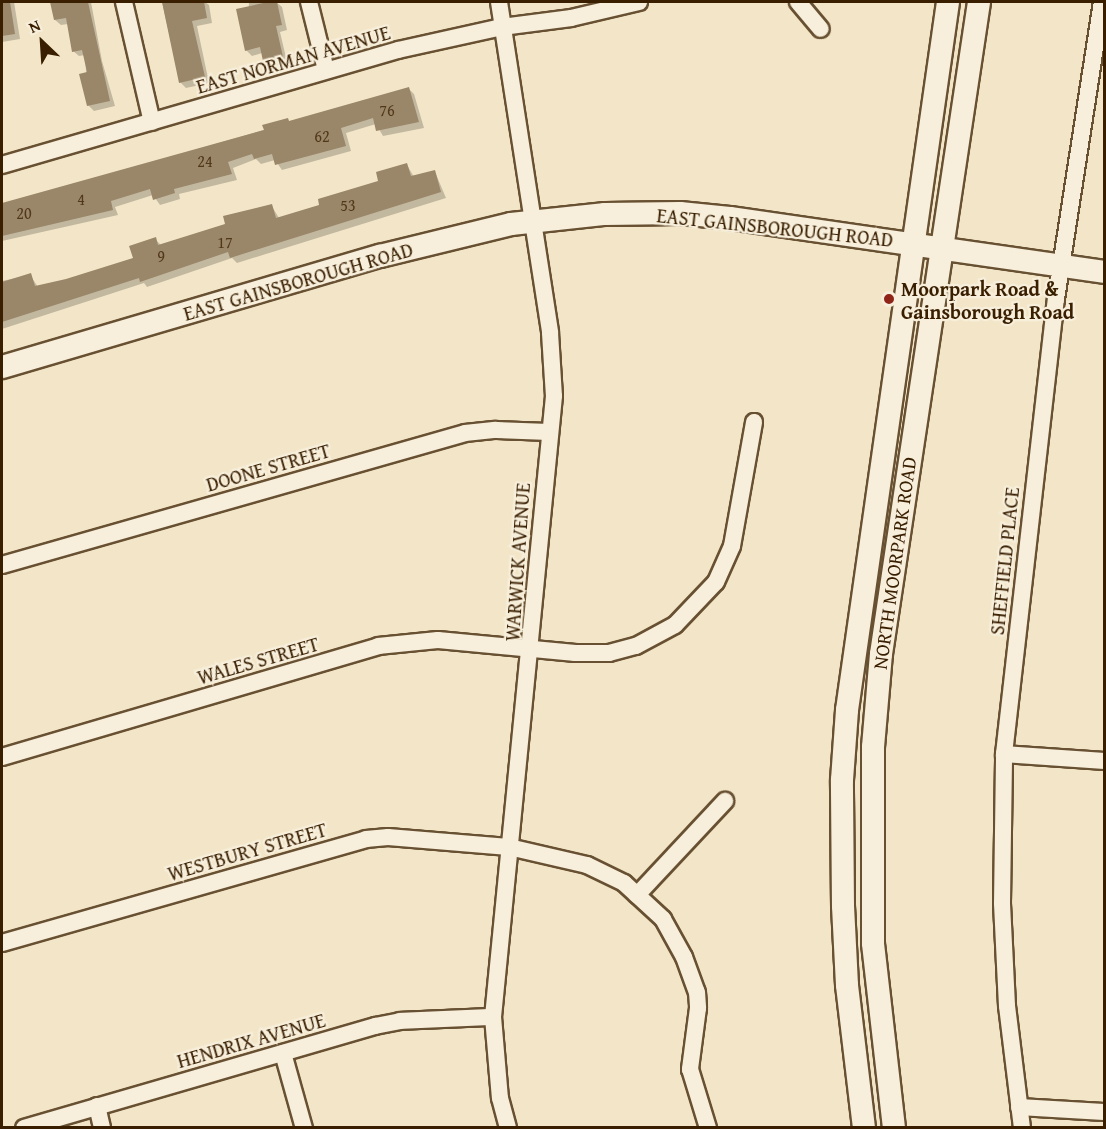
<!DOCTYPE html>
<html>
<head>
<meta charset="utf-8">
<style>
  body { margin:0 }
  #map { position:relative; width:1106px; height:1129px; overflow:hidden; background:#f3e6c8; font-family:"Gentium Book Plus",serif }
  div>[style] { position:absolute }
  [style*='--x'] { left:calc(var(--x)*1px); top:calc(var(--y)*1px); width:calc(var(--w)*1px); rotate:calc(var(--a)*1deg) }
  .shadow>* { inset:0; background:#0003 }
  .building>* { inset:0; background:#9a8668 }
  .roads { filter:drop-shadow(2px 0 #685032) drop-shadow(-2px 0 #685032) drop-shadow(0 2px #685032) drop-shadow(0 -2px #685032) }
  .street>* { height:16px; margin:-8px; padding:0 8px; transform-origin:8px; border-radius:8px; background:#f7efdb }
  .secondary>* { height:22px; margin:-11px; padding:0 11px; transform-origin:11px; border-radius:11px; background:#f7efdb }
  .dots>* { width:16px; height:16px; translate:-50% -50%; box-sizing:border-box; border:3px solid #f7efdb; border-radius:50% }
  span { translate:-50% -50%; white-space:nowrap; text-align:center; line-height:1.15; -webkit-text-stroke:4.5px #f7efdb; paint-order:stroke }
  .number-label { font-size:16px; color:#51381a }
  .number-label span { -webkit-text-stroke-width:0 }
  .street-label { font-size:20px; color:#391e00 }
  .poi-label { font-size:20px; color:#391e00; font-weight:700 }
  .left { translate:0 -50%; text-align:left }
  .frame { position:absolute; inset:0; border:3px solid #391e00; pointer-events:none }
  .north { position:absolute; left:12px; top:12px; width:60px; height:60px; -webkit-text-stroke:4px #f7efdb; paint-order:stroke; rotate:335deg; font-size:16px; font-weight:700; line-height:24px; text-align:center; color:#391e00 }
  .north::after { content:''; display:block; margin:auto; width:21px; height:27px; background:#391e00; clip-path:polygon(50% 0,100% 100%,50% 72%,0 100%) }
</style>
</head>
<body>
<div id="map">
  <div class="shadow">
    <i style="clip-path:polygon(2px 2px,14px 2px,20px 39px,2px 42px)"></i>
    <i style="clip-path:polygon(52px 2px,91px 2px,102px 61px,115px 106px,94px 111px,88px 105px,85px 55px,79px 56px,73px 51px,68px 24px,61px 25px,55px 20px)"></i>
    <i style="clip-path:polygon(162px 2px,205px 2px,209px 5px,212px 23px,197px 26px,209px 83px,186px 88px,180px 82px)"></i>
    <i style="clip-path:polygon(249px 2px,276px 2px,282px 7px,287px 30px,280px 32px,287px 62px,270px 66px,262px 53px,252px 56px,246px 50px)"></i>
    <i style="clip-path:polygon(408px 88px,414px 94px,424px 128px,383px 136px,376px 124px,346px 133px,351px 151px,282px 170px,275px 160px,261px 164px,256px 159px,233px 168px,237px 180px,179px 194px,180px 199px,160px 205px,153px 195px,115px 207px,118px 215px,2px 241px,2px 206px)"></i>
    <i style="clip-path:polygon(407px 165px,414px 177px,435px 172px,446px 198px,237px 263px,232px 258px,147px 287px,144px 283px,2px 329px,2px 281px,30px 275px,38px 287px,66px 281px,135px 259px,155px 239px,161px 245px,227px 225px,271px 205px,279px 218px,321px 206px,380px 182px)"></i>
  </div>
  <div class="building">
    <i style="clip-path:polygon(2px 2px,10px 2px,15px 34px,2px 36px)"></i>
    <i style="clip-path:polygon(50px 2px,88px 2px,110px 101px,87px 106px,79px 74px,87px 72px,82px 50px,72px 52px,66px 18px,54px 20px)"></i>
    <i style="clip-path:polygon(162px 2px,204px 2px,207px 18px,192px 21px,205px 77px,179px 83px)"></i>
    <i style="clip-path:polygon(268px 2px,277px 2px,282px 25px,276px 26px,283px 57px,263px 61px,260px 47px,245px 51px,236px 9px)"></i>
    <i style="clip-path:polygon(409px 87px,419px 122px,376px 131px,373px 118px,341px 128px,346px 146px,275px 165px,272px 154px,254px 159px,252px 154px,228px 162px,232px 174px,174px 189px,175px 193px,153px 200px,150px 189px,111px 201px,113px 210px,2px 236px,2px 203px,264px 130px,262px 125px,288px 118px,289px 121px)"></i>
    <i style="clip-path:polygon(407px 163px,411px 176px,435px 170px,441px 192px,230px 258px,228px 252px,140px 282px,139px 278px,2px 322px,2px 282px,31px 273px,35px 286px,66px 279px,133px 258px,129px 246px,156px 237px,158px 245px,225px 224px,223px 216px,272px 204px,276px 218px,319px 205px,318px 199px,378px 181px,376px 172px)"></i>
  </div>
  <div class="roads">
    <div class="street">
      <i style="--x:124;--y:2;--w:123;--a:76.9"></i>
      <i style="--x:309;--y:2;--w:70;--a:76"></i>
      <i style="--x:499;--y:2;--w:335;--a:81.2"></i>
      <i style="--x:550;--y:333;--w:63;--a:86.4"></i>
      <i style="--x:554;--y:396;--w:624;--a:95.61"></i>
      <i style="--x:493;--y:1017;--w:81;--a:85.1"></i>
      <i style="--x:500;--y:1098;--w:31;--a:75"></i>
      <i style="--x:798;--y:2;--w:35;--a:50"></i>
      <i style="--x:2;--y:165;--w:412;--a:-16.2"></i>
      <i style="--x:398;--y:50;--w:107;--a:-12.5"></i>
      <i style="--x:502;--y:27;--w:70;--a:-7.4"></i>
      <i style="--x:571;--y:18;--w:70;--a:-13.2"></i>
      <i style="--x:2;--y:565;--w:481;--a:-15.9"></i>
      <i style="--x:465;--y:433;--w:31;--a:-6"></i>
      <i style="--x:496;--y:430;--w:53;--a:2.2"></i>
      <i style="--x:1004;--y:754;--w:100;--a:4"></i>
      <i style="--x:2;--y:757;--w:392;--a:-16.4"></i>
      <i style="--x:378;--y:646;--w:60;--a:-5.7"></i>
      <i style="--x:438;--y:640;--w:138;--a:5.4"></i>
      <i style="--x:575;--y:653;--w:34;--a:0"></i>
      <i style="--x:609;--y:653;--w:28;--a:-15"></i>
      <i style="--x:636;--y:646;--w:44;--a:-28.3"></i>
      <i style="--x:675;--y:625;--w:59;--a:-46.4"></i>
      <i style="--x:716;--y:582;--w:39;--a:-66"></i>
      <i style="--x:732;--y:546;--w:126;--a:-79.9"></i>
      <i style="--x:637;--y:895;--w:129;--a:-46.9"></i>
      <i style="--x:2;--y:943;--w:379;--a:-15.9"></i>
      <i style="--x:366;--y:839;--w:22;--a:-5"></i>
      <i style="--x:388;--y:837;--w:121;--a:4.7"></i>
      <i style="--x:509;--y:847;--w:80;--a:13"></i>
      <i style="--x:587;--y:865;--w:41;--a:25.9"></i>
      <i style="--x:624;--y:883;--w:53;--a:42.7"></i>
      <i style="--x:663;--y:919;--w:43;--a:61.1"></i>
      <i style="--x:684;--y:957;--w:37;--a:70"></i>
      <i style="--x:697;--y:992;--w:16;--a:86"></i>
      <i style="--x:698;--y:1008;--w:62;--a:97.5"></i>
      <i style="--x:690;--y:1069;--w:62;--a:73"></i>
      <i style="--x:283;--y:1053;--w:78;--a:74.4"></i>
      <i style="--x:97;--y:1106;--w:23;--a:77"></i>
      <i style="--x:1019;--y:1107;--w:85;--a:3.4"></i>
      <i style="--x:24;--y:1128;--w:366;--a:-16.2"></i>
      <i style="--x:375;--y:1026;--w:25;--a:-11"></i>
      <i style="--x:400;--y:1021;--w:93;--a:-2.5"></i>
      <i style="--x:1022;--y:1128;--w:123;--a:-97"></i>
      <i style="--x:1007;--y:1006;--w:103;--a:-92.8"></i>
      <i style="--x:1002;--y:903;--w:149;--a:-89.2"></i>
      <i style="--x:1004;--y:754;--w:458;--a:-83.5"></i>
      <i style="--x:1056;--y:299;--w:301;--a:-81.2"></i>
    </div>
    <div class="secondary">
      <i style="--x:2;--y:367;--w:394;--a:-16.4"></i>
      <i style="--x:380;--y:256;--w:135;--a:-13.7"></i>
      <i style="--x:511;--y:224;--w:95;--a:-6.1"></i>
      <i style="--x:605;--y:214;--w:75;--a:-0.8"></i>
      <i style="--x:680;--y:213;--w:50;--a:5.7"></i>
      <i style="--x:730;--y:218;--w:378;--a:8.2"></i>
      <i style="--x:864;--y:1128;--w:144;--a:-96.8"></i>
      <i style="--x:847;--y:985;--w:79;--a:-92.9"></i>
      <i style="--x:843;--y:906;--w:126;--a:-90.5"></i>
      <i style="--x:842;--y:780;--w:70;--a:-85.9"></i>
      <i style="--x:847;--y:710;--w:715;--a:-81.88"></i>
      <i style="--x:894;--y:1128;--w:186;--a:-96.5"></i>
      <i style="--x:873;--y:943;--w:196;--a:-90"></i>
      <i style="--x:873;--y:747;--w:93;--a:-85.1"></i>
      <i style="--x:881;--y:654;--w:659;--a:-81.45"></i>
    </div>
  </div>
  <div class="dots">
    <i style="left:889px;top:299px;background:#8f2418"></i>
  </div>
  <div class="number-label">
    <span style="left:387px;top:110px">76</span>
    <span style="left:322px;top:136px">62</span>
    <span style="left:205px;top:161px">24</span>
    <span style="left:81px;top:199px">4</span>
    <span style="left:348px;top:205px">53</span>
    <span style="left:24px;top:213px">20</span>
    <span style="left:225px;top:242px">17</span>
    <span style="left:161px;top:256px">9</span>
  </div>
  <div class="street-label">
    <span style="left:293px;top:59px;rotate:-16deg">EAST NORMAN AVENUE</span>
    <span style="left:775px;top:227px;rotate:6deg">EAST GAINSBOROUGH ROAD</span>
    <span style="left:298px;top:281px;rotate:-16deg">EAST GAINSBOROUGH ROAD</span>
    <span style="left:268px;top:467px;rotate:-16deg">DOONE STREET</span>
    <span style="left:1004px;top:561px;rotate:-84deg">SHEFFIELD PLACE</span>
    <span style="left:517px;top:562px;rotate:-86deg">WARWICK AVENUE</span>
    <span style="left:894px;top:563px;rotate:-82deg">NORTH MOORPARK ROAD</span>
    <span style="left:258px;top:660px;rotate:-16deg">WALES STREET</span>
    <span style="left:247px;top:851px;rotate:-16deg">WESTBURY STREET</span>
    <span style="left:251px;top:1040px;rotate:-16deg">HENDRIX AVENUE</span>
  </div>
  <div class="poi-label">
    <span class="left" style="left:901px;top:300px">Moorpark Road &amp;<br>Gainsborough Road</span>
  </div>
  <div class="frame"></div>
  <div class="north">N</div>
</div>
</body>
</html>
